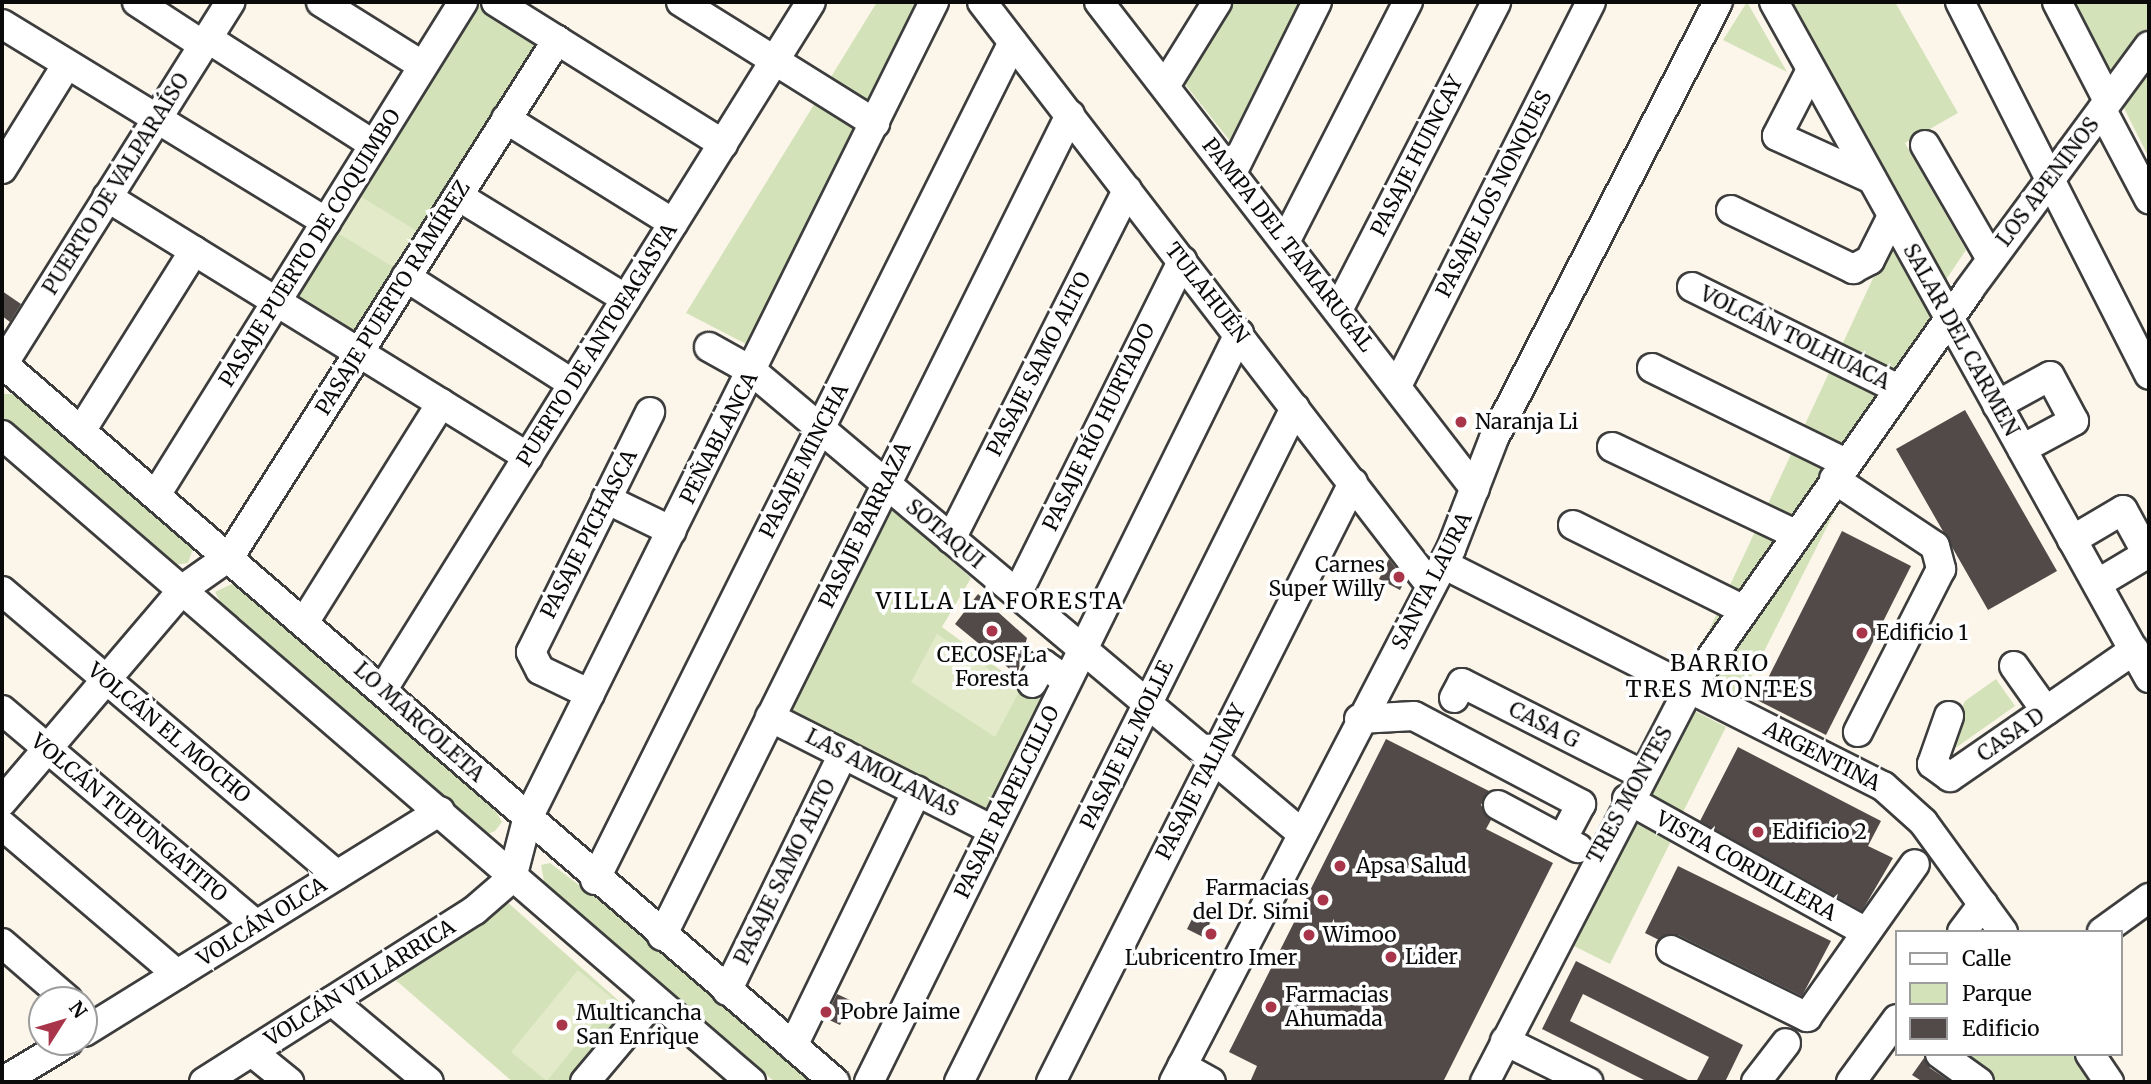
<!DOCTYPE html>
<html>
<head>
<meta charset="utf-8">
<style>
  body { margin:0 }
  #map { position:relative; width:2151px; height:1084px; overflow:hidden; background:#fcf6ea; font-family:Merriweather,serif }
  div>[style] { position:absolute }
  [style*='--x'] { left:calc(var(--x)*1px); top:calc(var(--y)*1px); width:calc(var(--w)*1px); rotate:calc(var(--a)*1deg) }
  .green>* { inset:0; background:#d3e2b9 }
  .pitch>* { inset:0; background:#e3eac9 }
  .building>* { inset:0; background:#514a48 }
  .roads { filter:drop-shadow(2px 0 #3d3d3d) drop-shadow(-2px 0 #3d3d3d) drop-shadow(0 2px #3d3d3d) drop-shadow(0 -2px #3d3d3d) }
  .minor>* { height:28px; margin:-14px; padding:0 14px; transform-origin:14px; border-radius:14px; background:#fff }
  .dots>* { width:19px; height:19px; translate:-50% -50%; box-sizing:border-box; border:4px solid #fff; border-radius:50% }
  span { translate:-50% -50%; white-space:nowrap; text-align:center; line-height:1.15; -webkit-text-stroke:7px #fff; paint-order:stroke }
  .street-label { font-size:21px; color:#0a0a0a }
  .poi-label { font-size:21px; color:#0a0a0a }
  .left { translate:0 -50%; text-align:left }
  .right { translate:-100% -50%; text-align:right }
  .neighbourhood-label { font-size:23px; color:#0a0a0a; letter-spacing:2px }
  .frame { position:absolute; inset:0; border:4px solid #0a0a0a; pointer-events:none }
  .legend { position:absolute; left:1895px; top:930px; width:228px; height:126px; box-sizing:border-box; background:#fff; border:2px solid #9d9d9d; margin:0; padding:9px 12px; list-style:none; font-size:21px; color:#0a0a0a }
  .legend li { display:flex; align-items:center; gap:14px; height:35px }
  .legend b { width:35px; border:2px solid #9d9d9d }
  .north { position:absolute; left:28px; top:986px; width:70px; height:70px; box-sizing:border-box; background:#fff; border:2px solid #9d9d9d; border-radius:50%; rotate:53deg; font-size:19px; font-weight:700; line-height:28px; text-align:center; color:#0a0a0a }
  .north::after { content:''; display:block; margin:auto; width:24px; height:32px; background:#a83549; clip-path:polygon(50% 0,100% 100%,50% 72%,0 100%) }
</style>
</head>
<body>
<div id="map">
  <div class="green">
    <i style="clip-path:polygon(470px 2px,484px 2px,544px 39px,357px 341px,287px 298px)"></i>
    <i style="clip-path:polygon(877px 2px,917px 2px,746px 344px,686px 313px)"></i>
    <i style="clip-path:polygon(1226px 2px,1302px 2px,1230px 141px,1180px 78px)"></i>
    <i style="clip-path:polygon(1747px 2px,1787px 72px,1723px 40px)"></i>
    <i style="clip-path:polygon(1784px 2px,1895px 2px,1958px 113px,1905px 143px,1966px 250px,1943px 284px)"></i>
    <i style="clip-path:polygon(2071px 2px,2149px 2px,2149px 158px)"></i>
    <i style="clip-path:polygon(1889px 244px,1932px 317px,1697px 656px)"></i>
    <i style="clip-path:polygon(2px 394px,15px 394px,194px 546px,188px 563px,173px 565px,4px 422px)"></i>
    <i style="clip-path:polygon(1840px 501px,1741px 697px,1707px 681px)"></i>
    <i style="clip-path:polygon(886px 503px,971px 578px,942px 627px,1044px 702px,987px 818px,783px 714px)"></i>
    <i style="clip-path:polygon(236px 582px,492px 804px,502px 822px,495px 831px,488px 834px,222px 605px,215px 592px)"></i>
    <i style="clip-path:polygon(1996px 679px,2015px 706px,1937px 761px,1965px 701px)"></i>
    <i style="clip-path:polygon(1691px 709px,1726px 727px,1682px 814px,1646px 796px)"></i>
    <i style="clip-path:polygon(1631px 821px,1671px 841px,1610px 964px,1570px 944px)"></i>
    <i style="clip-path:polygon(550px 863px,600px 901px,815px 1082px,775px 1082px,556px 898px,544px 881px,541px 865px)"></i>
    <i style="clip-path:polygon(505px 900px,628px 1009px,567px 1082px,513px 1082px,391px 976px)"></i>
    <i style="clip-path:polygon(1949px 1054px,2081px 1054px,2101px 1082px,1987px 1082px)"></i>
  </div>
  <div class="pitch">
    <i style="clip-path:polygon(358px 195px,417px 231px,395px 268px,336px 232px)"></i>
    <i style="clip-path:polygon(937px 634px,1020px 690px,995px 737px,911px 682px)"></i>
    <i style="clip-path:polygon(578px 970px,613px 999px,547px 1081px,511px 1052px)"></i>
  </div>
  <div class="building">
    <i style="clip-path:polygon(2px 291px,21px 304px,10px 322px,2px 316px)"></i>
    <i style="clip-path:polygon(1965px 410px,2057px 571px,1988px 610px,1896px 449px)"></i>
    <i style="clip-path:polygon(1842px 531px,1911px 566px,1826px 735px,1757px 700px)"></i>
    <i style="clip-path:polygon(1389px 559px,1405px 580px,1400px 590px,1379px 579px)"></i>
    <i style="clip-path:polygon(978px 594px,1027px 638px,1017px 675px,955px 624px)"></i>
    <i style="clip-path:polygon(1386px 739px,1489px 791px,1481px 805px,1491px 820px,1486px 829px,1553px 863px,1443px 1082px,1250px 1082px,1257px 1066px,1229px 1052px)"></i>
    <i style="clip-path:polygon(1738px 747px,1881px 821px,1868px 846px,1893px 858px,1862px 911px,1700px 821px)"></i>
    <i style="clip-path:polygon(1678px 866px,1831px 941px,1802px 996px,1678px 935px,1659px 940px,1645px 933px)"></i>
    <i style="clip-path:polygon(1198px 907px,1214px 915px,1203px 937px,1187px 929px)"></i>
    <i style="clip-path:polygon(1576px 961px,1743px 1045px,1725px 1082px,1696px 1082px,1709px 1057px,1583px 994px,1570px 1021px,1692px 1082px,1648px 1082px,1542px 1029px)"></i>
    <i style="clip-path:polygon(837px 994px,852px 1001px,840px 1025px,825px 1018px)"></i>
    <i style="clip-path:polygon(1924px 1058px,1930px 1068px,1951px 1082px,1923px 1082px,1912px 1075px)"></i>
  </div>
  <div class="roads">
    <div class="minor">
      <i style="--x:137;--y:2;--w:79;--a:33.1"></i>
      <i style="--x:321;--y:2;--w:120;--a:32.1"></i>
      <i style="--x:496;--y:2;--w:268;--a:32"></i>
      <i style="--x:681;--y:2;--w:229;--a:32"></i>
      <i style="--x:982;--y:2;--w:737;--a:52.45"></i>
      <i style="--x:1099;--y:2;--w:615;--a:52.33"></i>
      <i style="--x:1774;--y:2;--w:773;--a:60.98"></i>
      <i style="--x:1960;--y:2;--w:418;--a:63.1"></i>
      <i style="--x:2057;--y:2;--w:111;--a:62.7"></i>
      <i style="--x:2;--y:24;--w:380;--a:31.4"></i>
      <i style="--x:207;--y:38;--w:198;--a:32.6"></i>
      <i style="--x:1811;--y:70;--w:74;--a:117.3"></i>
      <i style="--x:1777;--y:136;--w:104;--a:24.4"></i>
      <i style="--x:1165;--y:86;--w:99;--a:-58.2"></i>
      <i style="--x:2102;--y:110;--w:101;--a:62.2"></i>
      <i style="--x:506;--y:119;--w:197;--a:31.9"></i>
      <i style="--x:1925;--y:145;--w:132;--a:59.9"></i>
      <i style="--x:2;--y:169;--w:123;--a:-58.2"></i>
      <i style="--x:1232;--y:173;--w:191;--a:-63.6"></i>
      <i style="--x:458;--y:196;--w:197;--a:31.5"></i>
      <i style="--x:107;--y:197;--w:495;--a:31.7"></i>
      <i style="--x:1731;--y:210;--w:136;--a:25.8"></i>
      <i style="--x:1853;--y:269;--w:19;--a:-28"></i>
      <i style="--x:1870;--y:260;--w:49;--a:-63.4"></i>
      <i style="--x:1285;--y:242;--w:270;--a:-62.9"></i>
      <i style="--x:406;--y:277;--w:198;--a:32.6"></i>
      <i style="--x:1692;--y:287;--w:230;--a:26.3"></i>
      <i style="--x:1338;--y:310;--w:346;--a:-62.8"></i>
      <i style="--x:709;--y:347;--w:49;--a:29.2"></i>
      <i style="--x:752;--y:371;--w:715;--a:40.06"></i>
      <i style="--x:2;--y:363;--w:1100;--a:40.8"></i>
      <i style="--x:2;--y:366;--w:430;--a:-57.9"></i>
      <i style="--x:1652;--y:368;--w:216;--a:26.1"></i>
      <i style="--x:1397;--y:386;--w:430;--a:-63.2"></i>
      <i style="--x:1997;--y:405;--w:60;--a:-28.7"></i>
      <i style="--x:2050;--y:376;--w:51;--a:61.9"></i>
      <i style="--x:2074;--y:421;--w:59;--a:151.7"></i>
      <i style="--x:81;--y:431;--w:213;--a:-57.9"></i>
      <i style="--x:2;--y:435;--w:990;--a:40.82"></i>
      <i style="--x:1612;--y:447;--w:203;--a:25.4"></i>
      <i style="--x:1834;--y:479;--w:121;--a:33.6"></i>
      <i style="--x:1935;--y:546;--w:24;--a:75"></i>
      <i style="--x:1941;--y:569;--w:183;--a:117"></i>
      <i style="--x:156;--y:495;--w:581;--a:-58.09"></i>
      <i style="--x:606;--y:499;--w:73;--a:25.9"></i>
      <i style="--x:1573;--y:525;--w:191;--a:26.4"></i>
      <i style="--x:951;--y:539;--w:391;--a:-63.2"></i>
      <i style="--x:2072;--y:540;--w:59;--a:-30.5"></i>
      <i style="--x:2123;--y:510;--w:50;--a:61.4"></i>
      <i style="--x:2147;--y:554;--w:58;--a:149"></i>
      <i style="--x:1443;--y:564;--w:493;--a:26.8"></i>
      <i style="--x:1883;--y:786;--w:54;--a:42"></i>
      <i style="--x:1923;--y:822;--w:136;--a:54"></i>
      <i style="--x:2;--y:591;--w:439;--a:40.3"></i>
      <i style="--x:1017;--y:594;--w:372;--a:-63.6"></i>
      <i style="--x:305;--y:621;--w:257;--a:-58"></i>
      <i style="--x:2014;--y:666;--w:55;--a:54.6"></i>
      <i style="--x:1032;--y:683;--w:22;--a:-60"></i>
      <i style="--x:1043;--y:664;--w:29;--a:35"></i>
      <i style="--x:383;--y:689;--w:809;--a:-58.08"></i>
      <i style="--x:590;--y:694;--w:55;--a:-154.4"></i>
      <i style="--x:540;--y:670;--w:20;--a:-117"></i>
      <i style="--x:531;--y:652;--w:268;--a:-63.6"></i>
      <i style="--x:1454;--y:698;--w:17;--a:-62"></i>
      <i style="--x:1462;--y:683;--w:201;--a:26.9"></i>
      <i style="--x:2;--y:710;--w:333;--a:40.2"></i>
      <i style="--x:1949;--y:716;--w:51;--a:109.5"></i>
      <i style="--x:1932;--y:764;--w:22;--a:36"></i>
      <i style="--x:1950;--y:777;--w:224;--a:-34.6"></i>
      <i style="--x:770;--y:717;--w:250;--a:26.9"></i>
      <i style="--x:1359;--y:719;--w:55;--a:-3.1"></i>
      <i style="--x:1414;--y:716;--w:189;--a:27.8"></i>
      <i style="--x:1581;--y:804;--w:40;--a:118"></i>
      <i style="--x:1627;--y:799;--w:274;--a:29.1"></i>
      <i style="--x:2;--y:802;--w:280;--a:-49.6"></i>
      <i style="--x:183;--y:589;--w:57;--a:-35.1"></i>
      <i style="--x:230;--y:556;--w:611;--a:-57.64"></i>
      <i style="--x:1498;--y:805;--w:91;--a:28.3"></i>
      <i style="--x:2;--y:825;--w:230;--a:40.4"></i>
      <i style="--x:512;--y:878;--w:60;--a:-75.5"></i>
      <i style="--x:527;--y:820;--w:914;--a:-63.55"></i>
      <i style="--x:595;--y:880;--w:936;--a:-63.49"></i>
      <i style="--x:1962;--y:932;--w:35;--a:-53"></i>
      <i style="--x:2102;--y:932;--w:58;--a:-35.9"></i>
      <i style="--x:662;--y:936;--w:917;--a:-63.57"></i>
      <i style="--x:2;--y:943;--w:87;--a:40.8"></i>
      <i style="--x:1671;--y:950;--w:152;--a:26.2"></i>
      <i style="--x:1807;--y:1017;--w:187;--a:-54.8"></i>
      <i style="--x:727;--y:991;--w:264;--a:-63.9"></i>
      <i style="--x:332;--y:1001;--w:126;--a:39.9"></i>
      <i style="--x:84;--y:1032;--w:419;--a:-31.8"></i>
      <i style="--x:1505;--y:1041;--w:93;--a:26.3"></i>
      <i style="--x:793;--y:1046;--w:284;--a:-64.1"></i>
      <i style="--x:252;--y:1052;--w:48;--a:39"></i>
      <i style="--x:1940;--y:1054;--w:48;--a:35.7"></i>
      <i style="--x:2090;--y:1054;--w:34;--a:56"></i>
      <i style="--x:1182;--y:1066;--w:33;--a:29"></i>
      <i style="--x:2;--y:1082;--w:77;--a:-31.2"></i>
      <i style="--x:204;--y:1082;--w:321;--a:-32.4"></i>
      <i style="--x:475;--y:910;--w:49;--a:-40.9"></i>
      <i style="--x:585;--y:1082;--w:107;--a:-49.9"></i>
      <i style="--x:869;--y:1082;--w:835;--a:-63.68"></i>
      <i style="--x:959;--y:1082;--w:753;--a:-63.5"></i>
      <i style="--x:1051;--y:1082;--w:671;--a:-63.24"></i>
      <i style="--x:1174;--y:1082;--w:601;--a:-62.54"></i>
      <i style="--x:1451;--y:549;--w:119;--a:-68.8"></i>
      <i style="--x:1494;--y:438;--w:490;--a:-62.8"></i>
      <i style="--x:1485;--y:1082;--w:443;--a:-62.6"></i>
      <i style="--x:1689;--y:689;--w:487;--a:-54.9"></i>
      <i style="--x:1969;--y:290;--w:303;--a:-53.6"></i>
      <i style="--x:1756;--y:1082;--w:49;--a:-52.4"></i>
      <i style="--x:1851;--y:1082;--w:78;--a:-53.9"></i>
    </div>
  </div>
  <div class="dots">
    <i style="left:1461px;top:422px;background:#a83549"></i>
    <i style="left:1399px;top:577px;background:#a83549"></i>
    <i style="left:992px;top:631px;background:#a83549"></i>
    <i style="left:1862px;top:633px;background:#a83549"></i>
    <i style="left:1758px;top:832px;background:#a83549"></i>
    <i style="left:1340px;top:866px;background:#a83549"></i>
    <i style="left:1323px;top:900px;background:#a83549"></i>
    <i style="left:1211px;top:934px;background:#a83549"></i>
    <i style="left:1309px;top:935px;background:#a83549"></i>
    <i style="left:1391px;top:957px;background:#a83549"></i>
    <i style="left:1271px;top:1007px;background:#a83549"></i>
    <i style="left:826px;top:1012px;background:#a83549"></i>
    <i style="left:562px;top:1025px;background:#a83549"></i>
  </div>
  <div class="street-label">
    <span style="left:1417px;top:156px;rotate:-63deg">PASAJE HUINCAY</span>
    <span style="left:2048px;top:182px;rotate:-53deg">LOS APENINOS</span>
    <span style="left:116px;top:184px;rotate:-58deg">PUERTO DE VALPARAÍSO</span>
    <span style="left:1494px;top:194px;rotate:-63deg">PASAJE LOS NONQUES</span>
    <span style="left:1288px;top:245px;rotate:52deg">PAMPA DEL TAMARUGAL</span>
    <span style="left:310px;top:248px;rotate:-58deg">PASAJE PUERTO DE COQUIMBO</span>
    <span style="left:1207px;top:293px;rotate:52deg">TULAHUÉN</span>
    <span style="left:393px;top:298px;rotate:-58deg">PASAJE PUERTO RAMÍREZ</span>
    <span style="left:1795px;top:338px;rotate:26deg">VOLCÁN TOLHUACA</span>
    <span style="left:1961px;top:340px;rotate:61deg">SALAR DEL CARMEN</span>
    <span style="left:597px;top:345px;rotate:-58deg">PUERTO DE ANTOFAGASTA</span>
    <span style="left:1039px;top:364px;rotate:-63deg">PASAJE SAMO ALTO</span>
    <span style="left:1099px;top:427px;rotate:-64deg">PASAJE RÍO HURTADO</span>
    <span style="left:719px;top:438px;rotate:-63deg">PEÑABLANCA</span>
    <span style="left:804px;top:461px;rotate:-63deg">PASAJE MINCHA</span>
    <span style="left:865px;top:525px;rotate:-64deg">PASAJE BARRAZA</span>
    <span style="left:589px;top:534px;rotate:-63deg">PASAJE PICHASCA</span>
    <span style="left:945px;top:534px;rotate:40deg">SOTAQUI</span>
    <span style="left:1432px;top:581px;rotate:-63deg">SANTA LAURA</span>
    <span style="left:419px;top:722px;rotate:42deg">LO MARCOLETA</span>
    <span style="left:1544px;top:725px;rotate:27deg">CASA G</span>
    <span style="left:169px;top:733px;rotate:40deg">VOLCÁN EL MOCHO</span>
    <span style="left:2011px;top:735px;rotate:-35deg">CASA D</span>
    <span style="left:1127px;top:745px;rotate:-64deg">PASAJE EL MOLLE</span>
    <span style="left:1822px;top:756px;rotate:27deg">ARGENTINA</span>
    <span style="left:882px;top:773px;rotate:27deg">LAS AMOLANAS</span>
    <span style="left:1201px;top:782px;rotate:-63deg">PASAJE TALINAY</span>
    <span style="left:1630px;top:795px;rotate:-61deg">TRES MONTES</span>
    <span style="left:1007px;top:802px;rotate:-64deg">PASAJE RAPELCILLO</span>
    <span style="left:129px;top:818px;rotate:40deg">VOLCÁN TUPUNGATITO</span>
    <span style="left:1746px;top:866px;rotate:29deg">VISTA CORDILLERA</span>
    <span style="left:785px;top:872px;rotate:-64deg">PASAJE SAMO ALTO</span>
    <span style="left:262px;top:922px;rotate:-32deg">VOLCÁN OLCA</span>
    <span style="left:360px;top:983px;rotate:-32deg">VOLCÁN VILLARRICA</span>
  </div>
  <div class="poi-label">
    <span class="left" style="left:1475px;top:422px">Naranja Li</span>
    <span class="right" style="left:1385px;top:577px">Carnes<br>Super Willy</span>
    <span class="left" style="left:1876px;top:633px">Edificio 1</span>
    <span style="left:992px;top:667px">CECOSF La<br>Foresta</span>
    <span class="left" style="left:1772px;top:832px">Edificio 2</span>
    <span class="left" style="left:1356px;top:866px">Apsa Salud</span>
    <span class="right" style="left:1309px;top:900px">Farmacias<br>del Dr. Simi</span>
    <span class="left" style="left:1323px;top:935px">Wimoo</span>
    <span class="left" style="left:1405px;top:957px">Lider</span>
    <span style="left:1211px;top:958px">Lubricentro Imer</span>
    <span class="left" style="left:1285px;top:1007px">Farmacias<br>Ahumada</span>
    <span class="left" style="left:840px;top:1012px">Pobre Jaime</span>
    <span class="left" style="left:576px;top:1025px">Multicancha<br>San Enrique</span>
  </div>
  <div class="neighbourhood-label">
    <span style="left:1000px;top:601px">VILLA LA FORESTA</span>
    <span style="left:1720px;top:676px">BARRIO<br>TRES MONTES</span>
  </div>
  <div class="frame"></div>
  <ul class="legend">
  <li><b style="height:9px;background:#fff"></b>Calle</li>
  <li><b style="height:19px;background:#d3e2b9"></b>Parque</li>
  <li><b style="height:19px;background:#514a48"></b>Edificio</li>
  </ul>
  <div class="north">N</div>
</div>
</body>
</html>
